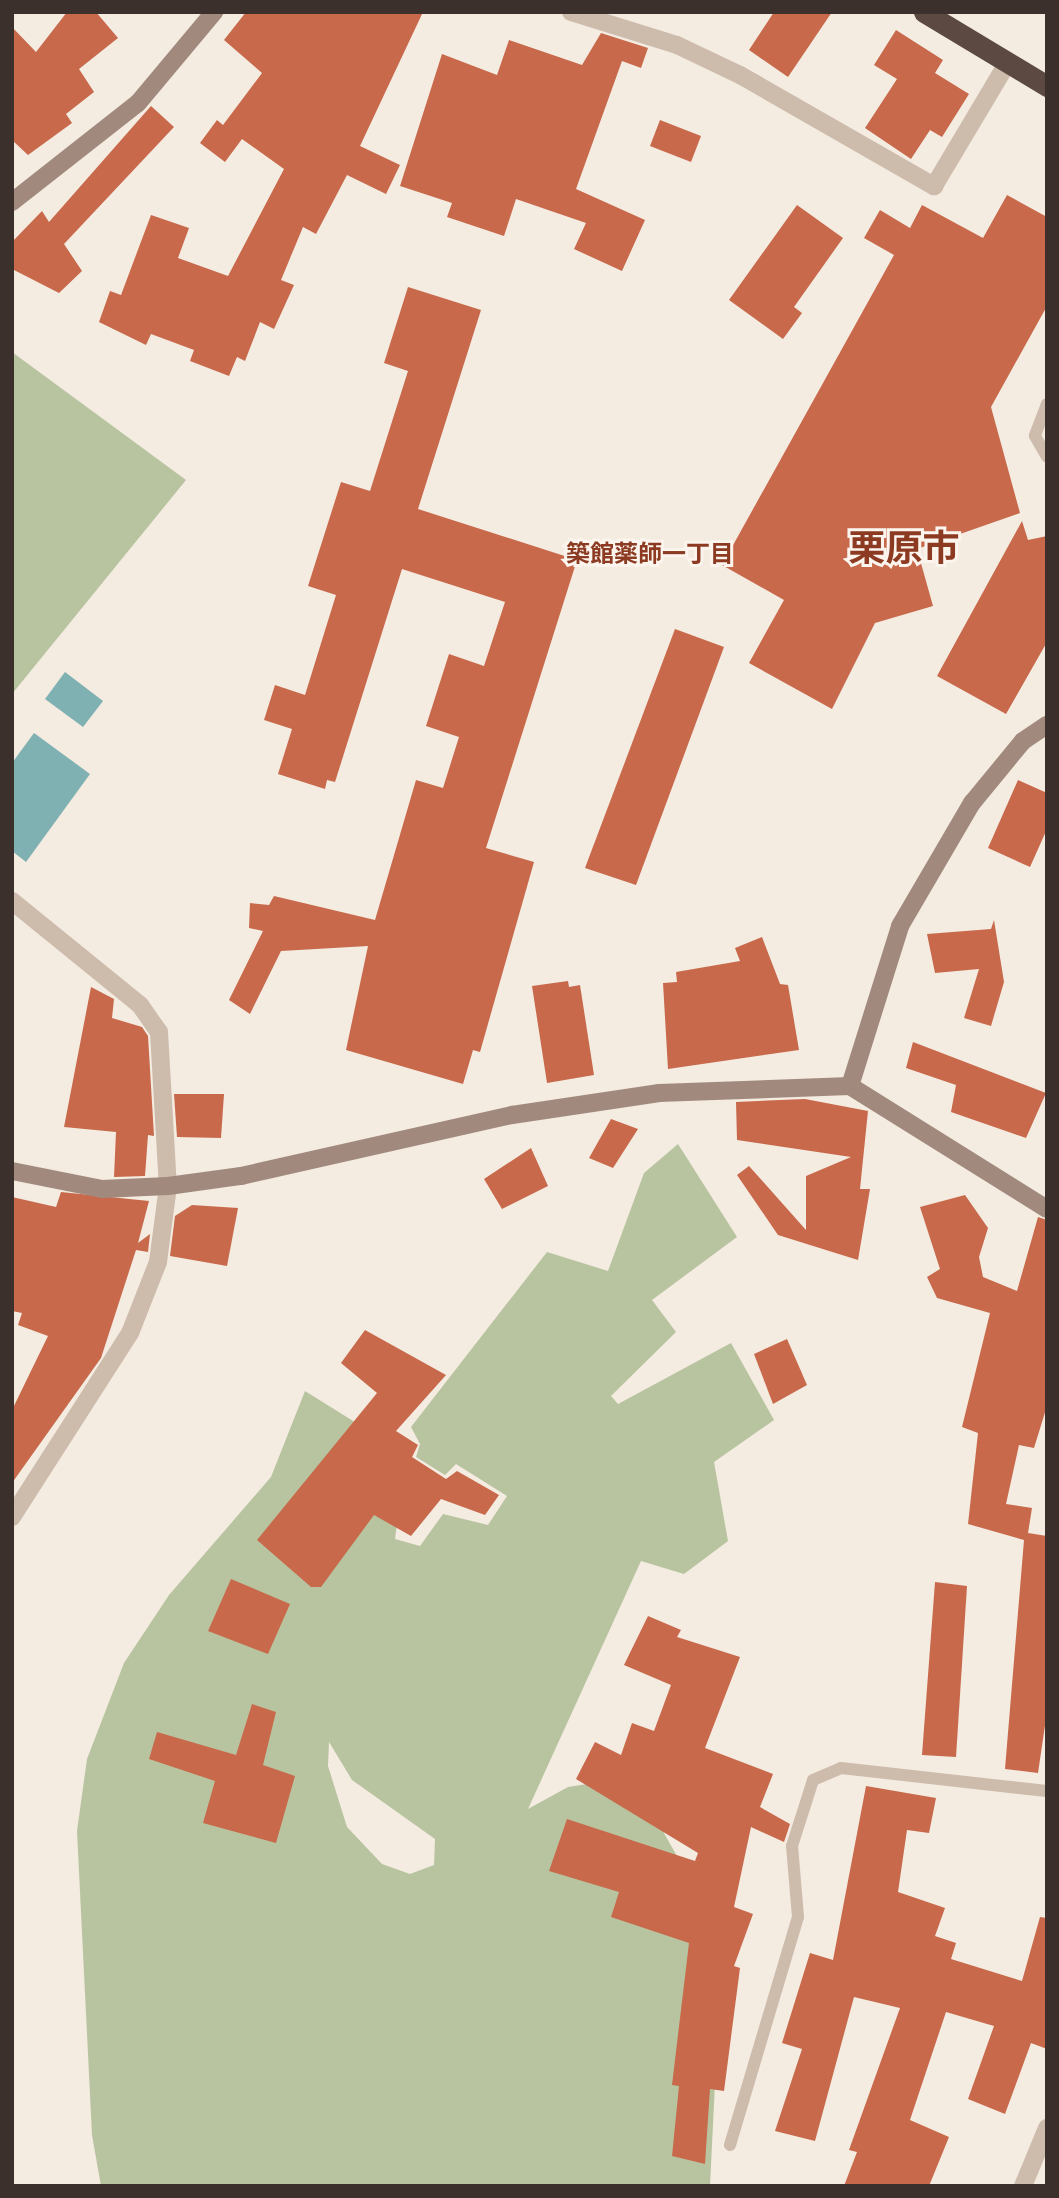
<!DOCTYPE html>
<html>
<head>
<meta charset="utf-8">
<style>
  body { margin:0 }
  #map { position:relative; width:1059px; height:2198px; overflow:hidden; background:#f4ebe1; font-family:"Roboto Condensed","Noto Sans JP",sans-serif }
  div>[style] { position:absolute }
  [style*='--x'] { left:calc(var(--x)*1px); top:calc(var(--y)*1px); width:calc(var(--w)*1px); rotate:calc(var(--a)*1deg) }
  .green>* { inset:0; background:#b8c4a0 }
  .water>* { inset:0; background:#7fb0b2 }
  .building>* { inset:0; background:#c8694b }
  .lane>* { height:12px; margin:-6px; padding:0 6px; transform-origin:6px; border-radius:6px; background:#cdbbac }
  .street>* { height:18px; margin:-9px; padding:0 9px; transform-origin:9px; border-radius:9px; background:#cdbbac }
  .secondary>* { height:18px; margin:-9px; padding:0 9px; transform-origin:9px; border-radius:9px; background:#a18a7d }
  .highway>* { height:21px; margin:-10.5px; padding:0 10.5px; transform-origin:10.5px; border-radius:10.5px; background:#5c4a42 }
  span { translate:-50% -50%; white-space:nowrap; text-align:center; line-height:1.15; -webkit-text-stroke:6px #fbf5ee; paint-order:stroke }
  .neighbourhood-label { font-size:24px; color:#8c3b22; font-weight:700 }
  .town-label { font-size:37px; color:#8c3b22; font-weight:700 }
  .frame { position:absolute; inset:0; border:14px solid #3b302b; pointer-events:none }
</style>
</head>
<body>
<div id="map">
  <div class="green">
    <i style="clip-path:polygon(12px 352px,186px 480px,12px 694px)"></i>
    <i style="clip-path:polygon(evenodd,678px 1144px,737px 1237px,652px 1300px,676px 1332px,611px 1396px,618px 1404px,731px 1343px,774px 1420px,714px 1462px,728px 1541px,684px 1574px,641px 1561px,528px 1809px,568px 1787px,613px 1780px,644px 1798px,698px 1893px,716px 2063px,710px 2186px,101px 2186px,92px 2135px,77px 1831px,87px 1759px,124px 1663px,169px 1595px,271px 1477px,305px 1391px,382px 1439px,402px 1486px,395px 1539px,420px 1546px,443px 1514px,488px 1525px,507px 1496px,456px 1464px,445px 1475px,416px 1457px,420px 1444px,411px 1427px,547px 1252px,608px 1271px,644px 1173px,678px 1144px,329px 1742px,352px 1780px,435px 1839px,434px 1865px,410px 1874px,382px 1864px,347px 1827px,328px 1766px,329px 1742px)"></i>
  </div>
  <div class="water">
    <i style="clip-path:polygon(65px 672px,103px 701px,83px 727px,45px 699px)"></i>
    <i style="clip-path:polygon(34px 733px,90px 774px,26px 862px,12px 851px,12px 763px)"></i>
  </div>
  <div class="building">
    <i style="clip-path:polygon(67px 12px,96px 12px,118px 38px,79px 69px,94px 92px,66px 114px,72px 123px,28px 155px,12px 140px,12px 27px,36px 52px)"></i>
    <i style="clip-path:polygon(246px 12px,423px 12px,360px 146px,400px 165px,386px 194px,347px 175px,316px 234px,303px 227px,281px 280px,294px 285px,274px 329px,260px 322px,245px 361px,237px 357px,229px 376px,190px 361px,194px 350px,151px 334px,146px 345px,99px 322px,110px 291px,121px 295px,151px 215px,189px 228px,178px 258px,228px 276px,284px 169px,242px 139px,225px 162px,200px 143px,217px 120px,223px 125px,262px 73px,224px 40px)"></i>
    <i style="clip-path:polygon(774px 12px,832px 12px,788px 77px,749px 50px)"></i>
    <i style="clip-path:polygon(896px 30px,943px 60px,935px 73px,969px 94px,942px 137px,930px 130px,911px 159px,865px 128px,897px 79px,874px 65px)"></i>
    <i style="clip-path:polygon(601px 33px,648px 48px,641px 68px,622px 61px,576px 189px,645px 220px,622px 271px,574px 249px,586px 223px,516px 199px,504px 236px,447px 217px,452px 203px,400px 186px,442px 54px,497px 75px,509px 40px,582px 65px)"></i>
    <i style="clip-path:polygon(151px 106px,174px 127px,64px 244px,82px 271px,59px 293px,12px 269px,12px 242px,42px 211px,49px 222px)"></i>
    <i style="clip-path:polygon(660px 120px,701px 136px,691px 162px,650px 146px)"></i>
    <i style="clip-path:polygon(1007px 195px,1047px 217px,1047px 306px,991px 407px,1020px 513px,917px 549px,933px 606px,875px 623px,832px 709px,749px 663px,784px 600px,722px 565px,894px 255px,864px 238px,880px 210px,910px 228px,922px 205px,983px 238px)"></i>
    <i style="clip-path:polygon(797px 205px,843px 238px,794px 307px,802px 313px,783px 339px,729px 300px)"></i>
    <i style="clip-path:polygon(408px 287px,481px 310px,418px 509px,577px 560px,486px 848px,534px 862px,480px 1052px,473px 1050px,463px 1084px,346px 1050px,368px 946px,281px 951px,250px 1014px,229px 1000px,263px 931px,249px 928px,250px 903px,269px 905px,274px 896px,375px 920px,416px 780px,443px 788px,459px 737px,426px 726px,449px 654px,484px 666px,505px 602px,402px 569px,335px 782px,327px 780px,325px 789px,278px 774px,292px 729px,264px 720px,275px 685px,305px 695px,336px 595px,308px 586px,341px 482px,370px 491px,408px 371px,384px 363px)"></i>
    <i style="clip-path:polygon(1022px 521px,1028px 540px,1047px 536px,1047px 642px,1006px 714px,937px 676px)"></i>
    <i style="clip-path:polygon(675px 629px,724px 647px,636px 885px,585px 868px)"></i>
    <i style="clip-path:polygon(1018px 780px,1047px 793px,1047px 829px,1030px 867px,988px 848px)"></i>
    <i style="clip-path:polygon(994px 920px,1004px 982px,991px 1026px,964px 1018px,979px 969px,935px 973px,927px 934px,991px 929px)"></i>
    <i style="clip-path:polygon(762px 937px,780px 984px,788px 985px,799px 1050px,668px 1069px,663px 983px,677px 982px,676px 972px,740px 961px,735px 948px)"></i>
    <i style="clip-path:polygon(568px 981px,569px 987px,580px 985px,594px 1075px,547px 1083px,532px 986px)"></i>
    <i style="clip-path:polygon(91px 987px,114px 999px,112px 1018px,142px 1027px,148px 1036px,154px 1136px,148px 1135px,145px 1176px,114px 1177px,116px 1132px,64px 1127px)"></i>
    <i style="clip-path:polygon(913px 1042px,1046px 1093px,1026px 1138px,951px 1112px,956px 1085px,906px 1068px)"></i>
    <i style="clip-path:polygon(174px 1094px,224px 1094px,221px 1138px,177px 1137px)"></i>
    <i style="clip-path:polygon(805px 1099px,868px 1111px,860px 1189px,870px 1189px,858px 1260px,778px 1235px,737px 1175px,749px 1166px,806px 1230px,806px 1176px,851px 1157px,737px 1140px,736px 1102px)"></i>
    <i style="clip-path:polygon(611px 1119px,638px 1129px,613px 1168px,589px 1158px)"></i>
    <i style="clip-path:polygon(531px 1148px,548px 1186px,502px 1209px,484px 1179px)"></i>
    <i style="clip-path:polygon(61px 1192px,149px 1201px,138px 1243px,150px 1234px,148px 1252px,136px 1250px,101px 1358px,12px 1483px,12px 1410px,48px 1336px,18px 1325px,22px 1313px,12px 1311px,12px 1197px,56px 1207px)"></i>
    <i style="clip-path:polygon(965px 1195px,988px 1228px,979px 1257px,983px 1277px,1017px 1291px,1038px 1217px,1047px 1220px,1047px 1406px,1034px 1448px,1019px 1445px,1006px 1504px,1032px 1508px,1028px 1533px,1047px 1536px,1047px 1712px,1038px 1773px,1005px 1769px,1024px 1540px,968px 1524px,978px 1433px,962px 1427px,990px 1313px,937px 1298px,927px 1277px,940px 1269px,920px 1207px)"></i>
    <i style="clip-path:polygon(192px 1205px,238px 1208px,227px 1266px,170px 1256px,175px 1216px)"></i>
    <i style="clip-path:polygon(365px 1330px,446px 1375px,396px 1431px,418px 1445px,412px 1457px,446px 1479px,457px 1471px,499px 1495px,485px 1515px,441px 1499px,411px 1536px,374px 1515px,321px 1587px,311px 1587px,257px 1540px,377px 1393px,341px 1363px)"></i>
    <i style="clip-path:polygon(787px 1339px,807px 1385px,773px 1404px,754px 1354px)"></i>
    <i style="clip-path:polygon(231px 1579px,290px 1604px,268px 1654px,208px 1631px)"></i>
    <i style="clip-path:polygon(935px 1582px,967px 1586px,956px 1757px,922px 1755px)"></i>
    <i style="clip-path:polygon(648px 1616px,681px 1630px,677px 1637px,740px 1657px,705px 1748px,773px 1774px,760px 1807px,790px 1824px,784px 1842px,751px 1827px,734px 1907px,753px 1914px,734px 1966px,740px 1968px,724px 2091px,710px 2089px,705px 2164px,672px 2156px,679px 2086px,672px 2085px,689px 1943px,611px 1917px,619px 1892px,549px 1871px,567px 1819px,695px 1861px,698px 1853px,576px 1779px,595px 1742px,621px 1755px,632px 1723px,654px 1731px,671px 1685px,624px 1665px)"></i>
    <i style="clip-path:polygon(252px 1704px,276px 1712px,263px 1765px,295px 1776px,276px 1843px,203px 1823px,215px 1781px,149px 1759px,157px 1732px,236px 1755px)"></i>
    <i style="clip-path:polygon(866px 1786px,936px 1798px,929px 1833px,907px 1830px,898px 1892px,945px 1908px,935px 1936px,956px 1943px,951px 1959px,1022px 1981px,1040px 1917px,1047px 1918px,1047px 2049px,1031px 2043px,1005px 2114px,968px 2099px,994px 2026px,946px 2012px,910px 2120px,949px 2137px,929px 2186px,844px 2186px,857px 2152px,849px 2150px,900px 2008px,854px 1997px,815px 2141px,775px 2131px,802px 2049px,782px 2043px,810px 1953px,833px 1960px)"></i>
  </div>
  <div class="lane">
    <i style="--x:1047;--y:404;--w:34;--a:111"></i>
    <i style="--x:1035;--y:436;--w:24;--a:60"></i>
    <i style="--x:730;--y:2145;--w:238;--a:-73.4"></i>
    <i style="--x:798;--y:1917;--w:71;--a:-94.8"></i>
    <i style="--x:792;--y:1846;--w:69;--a:-72.3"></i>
    <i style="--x:813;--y:1780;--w:30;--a:-23"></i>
    <i style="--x:841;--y:1768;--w:207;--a:6.4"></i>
  </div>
  <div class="street">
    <i style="--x:571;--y:12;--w:111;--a:17.3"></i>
    <i style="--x:677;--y:45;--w:70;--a:25.5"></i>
    <i style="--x:740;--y:75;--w:224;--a:29.8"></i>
    <i style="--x:934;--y:186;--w:144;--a:-59.2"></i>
    <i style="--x:12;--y:901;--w:165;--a:39.1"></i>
    <i style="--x:140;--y:1005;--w:33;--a:55"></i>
    <i style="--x:159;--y:1032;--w:154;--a:86.7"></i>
    <i style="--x:168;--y:1186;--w:77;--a:97.5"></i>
    <i style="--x:158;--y:1262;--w:76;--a:111.5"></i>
    <i style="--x:130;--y:1333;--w:219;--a:122.7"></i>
    <i style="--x:1023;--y:2186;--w:63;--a:-67.5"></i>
  </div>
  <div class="secondary">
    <i style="--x:12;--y:202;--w:160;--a:-38.2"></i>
    <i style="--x:138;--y:103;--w:119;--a:-50.1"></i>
    <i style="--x:850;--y:1086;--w:232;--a:32"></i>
    <i style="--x:12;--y:1171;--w:92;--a:11.3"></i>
    <i style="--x:102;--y:1189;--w:66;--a:-2.6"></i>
    <i style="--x:168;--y:1186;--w:74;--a:-7.8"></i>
    <i style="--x:241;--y:1176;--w:278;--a:-12.7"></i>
    <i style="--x:512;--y:1115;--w:149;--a:-8.5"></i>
    <i style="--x:659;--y:1093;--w:191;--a:-2.1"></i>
    <i style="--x:850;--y:1086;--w:168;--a:-72.6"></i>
    <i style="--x:900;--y:926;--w:143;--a:-59.7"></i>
    <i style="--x:972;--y:803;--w:80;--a:-50.6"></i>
    <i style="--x:1023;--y:741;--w:29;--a:-34"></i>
  </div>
  <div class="highway">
    <i style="--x:924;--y:12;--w:144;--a:31"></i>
  </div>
  <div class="neighbourhood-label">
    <span style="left:650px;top:555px">築館薬師一丁目</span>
  </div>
  <div class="town-label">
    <span style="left:904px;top:549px">栗原市</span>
  </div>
  <div class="frame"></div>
</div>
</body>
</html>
